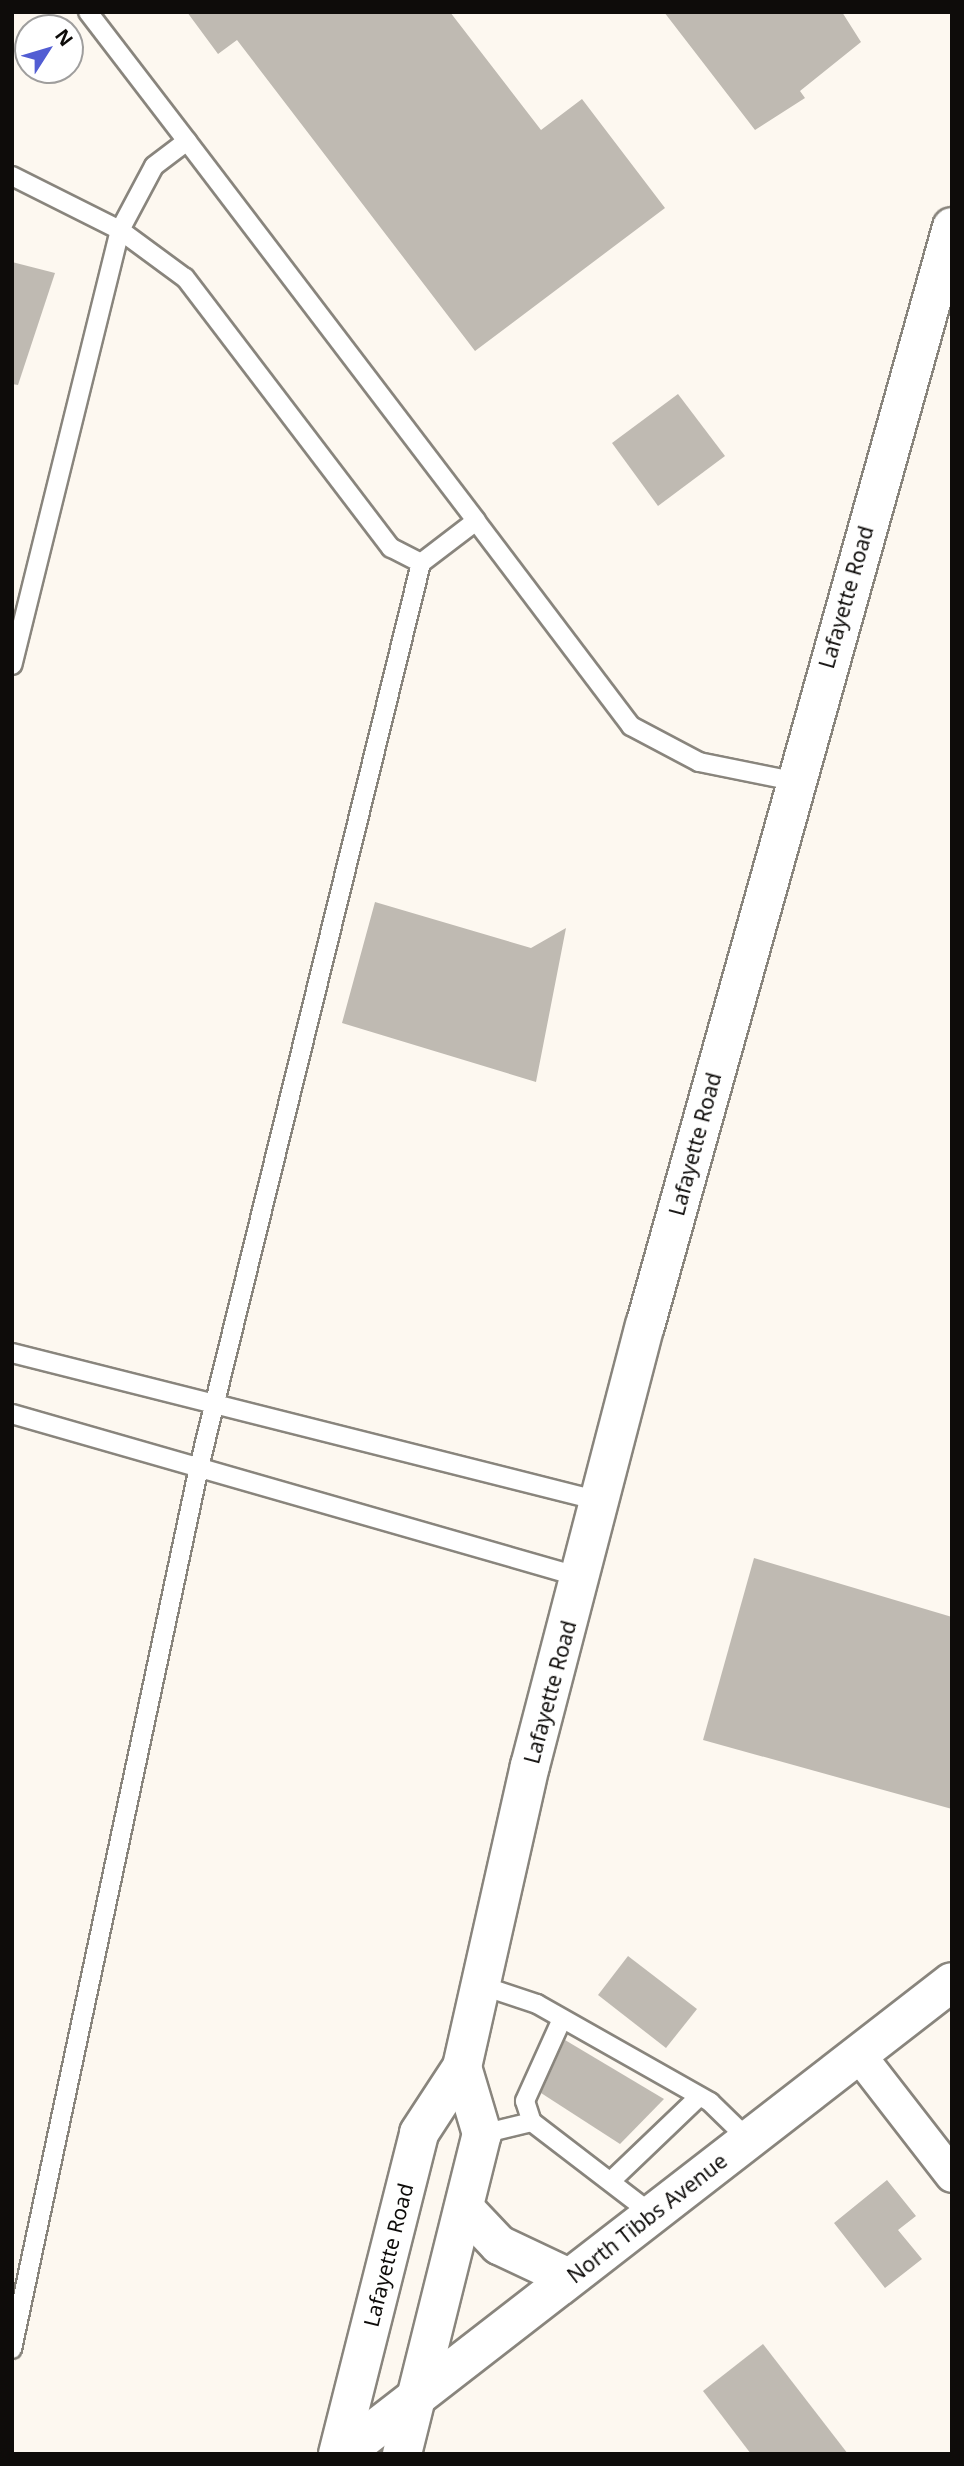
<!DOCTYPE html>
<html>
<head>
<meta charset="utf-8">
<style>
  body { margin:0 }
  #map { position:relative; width:964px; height:2466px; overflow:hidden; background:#fdf8f0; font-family:"Noto Sans",sans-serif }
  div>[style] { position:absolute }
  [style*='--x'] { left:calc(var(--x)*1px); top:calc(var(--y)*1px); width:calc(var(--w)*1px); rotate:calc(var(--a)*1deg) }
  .building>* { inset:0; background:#bfbab2 }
  .roads { filter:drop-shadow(2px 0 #89857d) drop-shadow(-2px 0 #89857d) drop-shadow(0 2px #89857d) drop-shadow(0 -2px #89857d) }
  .service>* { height:18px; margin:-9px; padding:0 9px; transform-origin:9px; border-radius:9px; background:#fff }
  .minor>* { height:33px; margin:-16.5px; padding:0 16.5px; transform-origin:16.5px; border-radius:16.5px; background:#fff }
  .tertiary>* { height:38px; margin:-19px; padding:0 19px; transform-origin:19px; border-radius:19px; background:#fff }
  .primary>* { height:38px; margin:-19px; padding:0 19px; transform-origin:19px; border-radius:19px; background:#fff }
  span { translate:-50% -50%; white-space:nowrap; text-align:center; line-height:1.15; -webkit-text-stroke:7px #fff; paint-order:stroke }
  .street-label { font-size:21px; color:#0e0c0a }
  .frame { position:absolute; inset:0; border:14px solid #0e0c0a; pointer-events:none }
  .north { position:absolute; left:14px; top:14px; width:70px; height:70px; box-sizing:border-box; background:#fff; border:2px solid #9f9e9d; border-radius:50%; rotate:53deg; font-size:19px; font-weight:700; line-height:28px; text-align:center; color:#0e0c0a }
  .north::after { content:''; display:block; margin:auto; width:24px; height:32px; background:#525dd3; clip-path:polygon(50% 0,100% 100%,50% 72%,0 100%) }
</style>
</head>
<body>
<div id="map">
  <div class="building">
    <i style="clip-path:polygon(187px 12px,450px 12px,541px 130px,582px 99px,665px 208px,475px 351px,237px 40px,218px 54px)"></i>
    <i style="clip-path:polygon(664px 12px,842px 12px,861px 42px,800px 91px,805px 98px,755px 130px)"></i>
    <i style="clip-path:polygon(12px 262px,55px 273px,18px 385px,12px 384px)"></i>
    <i style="clip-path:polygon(678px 394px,725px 456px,658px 506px,612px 443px)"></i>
    <i style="clip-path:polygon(375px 902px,531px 948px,566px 928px,536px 1082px,342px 1023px)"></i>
    <i style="clip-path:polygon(754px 1558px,952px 1617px,952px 1809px,703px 1740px)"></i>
    <i style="clip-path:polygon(628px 1956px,697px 2009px,666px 2048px,598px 1995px)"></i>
    <i style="clip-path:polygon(565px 2040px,664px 2099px,620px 2144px,541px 2093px)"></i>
    <i style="clip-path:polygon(887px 2180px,916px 2216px,898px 2230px,922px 2259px,885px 2288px,834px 2223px)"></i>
    <i style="clip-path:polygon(763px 2344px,848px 2454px,751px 2454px,703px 2391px)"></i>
  </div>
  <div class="roads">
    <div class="service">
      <i style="--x:88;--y:12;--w:163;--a:52.5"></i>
      <i style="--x:12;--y:176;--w:121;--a:26.6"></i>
      <i style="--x:120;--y:230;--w:448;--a:103.9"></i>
      <i style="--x:476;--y:521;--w:69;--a:142.6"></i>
      <i style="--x:421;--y:563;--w:34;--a:-153"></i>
      <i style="--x:391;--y:548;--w:340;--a:-127.3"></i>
      <i style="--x:185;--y:278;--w:81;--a:-143.6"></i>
      <i style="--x:120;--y:230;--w:72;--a:-62"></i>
      <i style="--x:154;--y:166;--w:41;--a:-37.1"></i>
      <i style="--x:187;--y:141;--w:477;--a:52.7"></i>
      <i style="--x:476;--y:521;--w:257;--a:52.9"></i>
      <i style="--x:631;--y:726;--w:77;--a:27.9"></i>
      <i style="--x:699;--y:762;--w:96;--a:11.4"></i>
      <i style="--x:12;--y:1353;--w:606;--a:14.13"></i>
      <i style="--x:12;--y:1414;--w:591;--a:16.01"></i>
      <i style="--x:483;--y:1986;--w:57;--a:18.4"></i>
      <i style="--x:537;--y:2004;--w:199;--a:29.5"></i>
      <i style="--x:710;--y:2102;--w:53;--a:44.2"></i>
      <i style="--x:562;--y:2019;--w:90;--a:114.3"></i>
      <i style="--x:525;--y:2101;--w:22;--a:72"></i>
      <i style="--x:532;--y:2122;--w:151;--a:37.5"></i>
      <i style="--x:482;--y:2134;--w:51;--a:-13.5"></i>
      <i style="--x:612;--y:2180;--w:120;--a:-43.7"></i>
      <i style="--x:12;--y:2349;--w:902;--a:-78.03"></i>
      <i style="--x:199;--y:1467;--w:931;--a:-76.2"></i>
    </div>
    <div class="minor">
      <i style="--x:858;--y:2054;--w:153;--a:52.2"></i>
    </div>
    <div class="tertiary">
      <i style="--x:343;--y:2454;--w:770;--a:-37.78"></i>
    </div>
    <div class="primary">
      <i style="--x:464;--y:2208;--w:51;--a:46.6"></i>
      <i style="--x:499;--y:2245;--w:77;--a:25.2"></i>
      <i style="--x:338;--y:2454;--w:331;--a:-75.8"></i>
      <i style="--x:419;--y:2133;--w:79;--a:-56.9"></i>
      <i style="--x:462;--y:2067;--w:309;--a:-77.3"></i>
      <i style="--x:530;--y:1766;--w:455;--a:-75.4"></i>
      <i style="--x:645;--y:1326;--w:1141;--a:-74.39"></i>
      <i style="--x:402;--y:2454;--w:330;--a:-76"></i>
      <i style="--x:482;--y:2134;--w:70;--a:-106.6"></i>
    </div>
  </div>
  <div class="street-label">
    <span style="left:846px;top:597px;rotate:-74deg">Lafayette Road</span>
    <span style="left:695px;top:1144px;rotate:-75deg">Lafayette Road</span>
    <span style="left:550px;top:1692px;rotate:-75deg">Lafayette Road</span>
    <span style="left:647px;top:2218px;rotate:-38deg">North Tibbs Avenue</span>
    <span style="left:388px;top:2255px;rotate:-76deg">Lafayette Road</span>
  </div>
  <div class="frame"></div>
  <div class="north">N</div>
</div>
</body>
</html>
